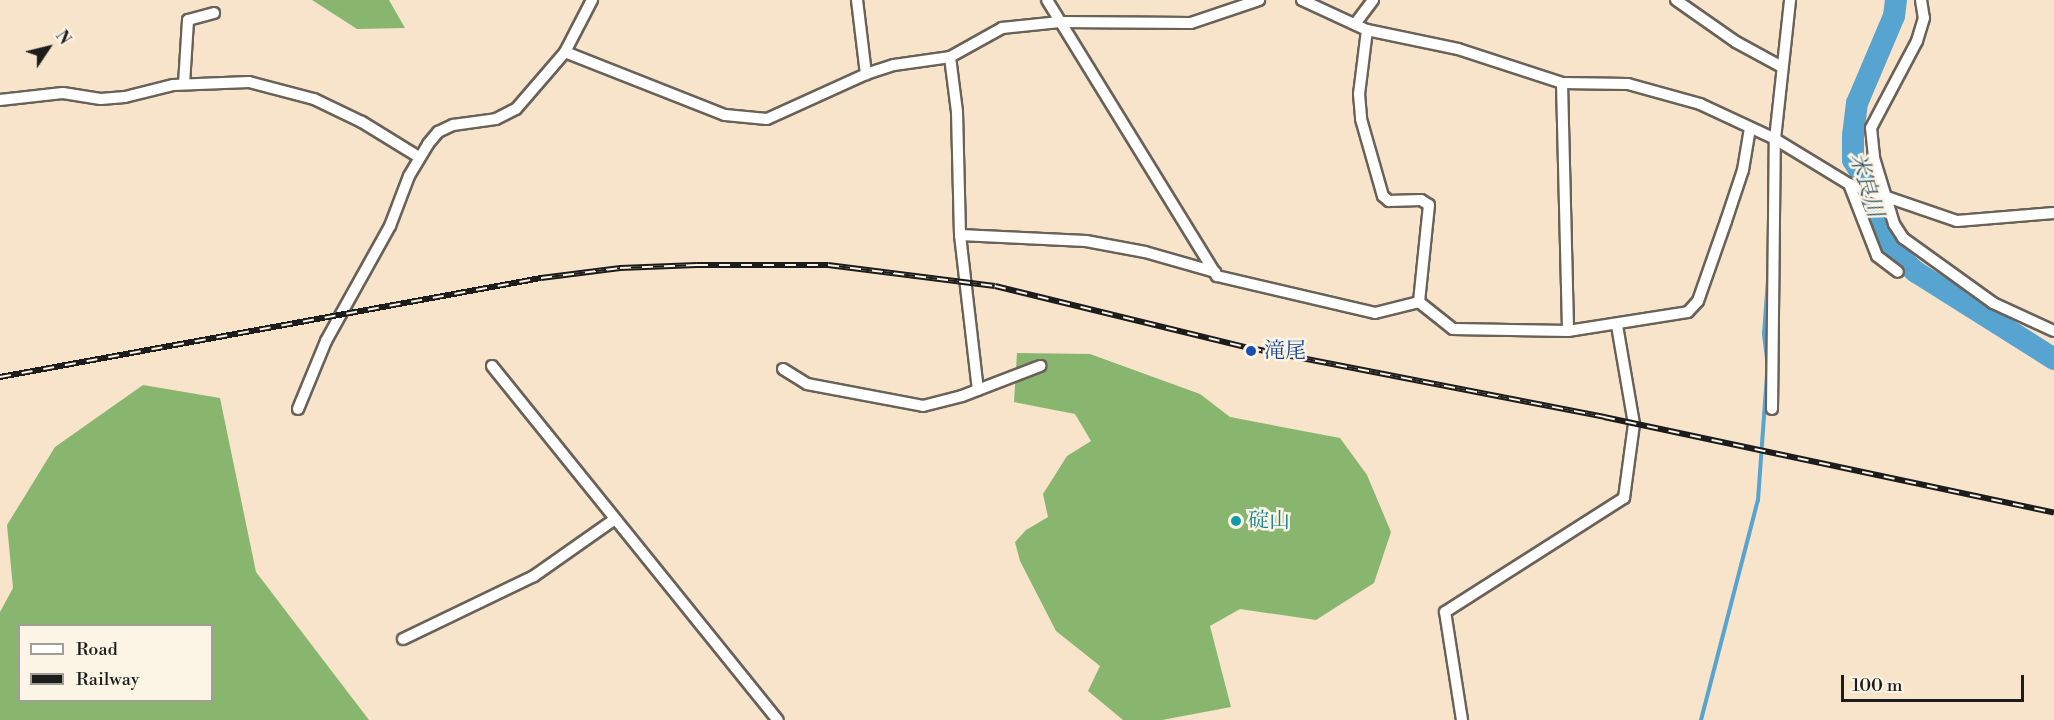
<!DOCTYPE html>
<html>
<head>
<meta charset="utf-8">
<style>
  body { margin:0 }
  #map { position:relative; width:2054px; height:720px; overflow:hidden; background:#f7e4cb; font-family:"Libre Bodoni","Noto Serif JP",serif }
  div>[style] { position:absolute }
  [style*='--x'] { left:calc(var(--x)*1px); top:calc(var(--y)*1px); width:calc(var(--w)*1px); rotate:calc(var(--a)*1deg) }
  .forest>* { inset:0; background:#88b66f }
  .stream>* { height:4px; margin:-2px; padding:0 2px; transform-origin:2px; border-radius:2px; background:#57a4d0 }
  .river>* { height:22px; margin:-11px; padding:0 11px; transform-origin:11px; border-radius:11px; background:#57a4d0 }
  .roads { filter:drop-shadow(2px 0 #696259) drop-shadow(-2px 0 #696259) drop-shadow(0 2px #696259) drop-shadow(0 -2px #696259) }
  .minor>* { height:10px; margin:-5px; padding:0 5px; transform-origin:5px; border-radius:5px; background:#fff }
  .rail>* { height:6px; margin-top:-3px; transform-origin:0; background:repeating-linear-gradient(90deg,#fcf5e5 0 11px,#1c1c1c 0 22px); box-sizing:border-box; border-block:2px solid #1c1c1c }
  .dots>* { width:16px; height:16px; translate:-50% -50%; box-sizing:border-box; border:3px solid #fcf5e5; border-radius:50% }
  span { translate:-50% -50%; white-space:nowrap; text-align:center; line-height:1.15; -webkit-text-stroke:5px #fcf5e5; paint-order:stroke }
  .transit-label { font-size:21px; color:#164399 }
  .left { translate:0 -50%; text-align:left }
  .culture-label { font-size:21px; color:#0d838f }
  .water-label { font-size:22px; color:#37596d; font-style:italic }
  .legend { position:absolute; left:18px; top:624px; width:195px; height:78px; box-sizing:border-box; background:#fcf5e5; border:2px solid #a29e95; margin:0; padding:8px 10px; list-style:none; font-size:18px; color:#1c1c1c }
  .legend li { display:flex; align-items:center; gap:12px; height:30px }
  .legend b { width:30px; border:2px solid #a29e95 }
  .north { position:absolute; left:18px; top:18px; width:60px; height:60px; -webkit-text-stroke:4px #fcf5e5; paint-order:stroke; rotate:55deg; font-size:16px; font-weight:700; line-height:24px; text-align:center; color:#1c1c1c }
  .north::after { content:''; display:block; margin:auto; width:21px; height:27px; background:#1c1c1c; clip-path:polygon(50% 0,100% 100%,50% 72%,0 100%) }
  .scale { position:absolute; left:1841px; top:675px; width:183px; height:27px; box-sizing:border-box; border:3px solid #1c1c1c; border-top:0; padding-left:8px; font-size:18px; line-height:21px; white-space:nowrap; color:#1c1c1c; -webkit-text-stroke:4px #fcf5e5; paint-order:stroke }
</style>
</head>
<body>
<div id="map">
  <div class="forest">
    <i style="clip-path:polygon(312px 0,389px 0,405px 28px,357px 29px)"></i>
    <i style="clip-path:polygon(1017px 353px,1090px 354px,1200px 394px,1230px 417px,1340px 438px,1367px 475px,1391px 532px,1374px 583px,1316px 620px,1240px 609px,1210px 626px,1231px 707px,1162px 720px,1123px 720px,1088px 691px,1100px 666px,1056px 631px,1020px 561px,1015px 542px,1026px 530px,1048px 517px,1043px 494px,1067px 456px,1091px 441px,1075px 414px,1014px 402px)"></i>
    <i style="clip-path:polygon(evenodd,143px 385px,220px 398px,256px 572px,369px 720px,0 720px,0 612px,13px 588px,7px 525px,55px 447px,143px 385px,20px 626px,212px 626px,212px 700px,20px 700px,20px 626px)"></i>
  </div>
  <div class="stream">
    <i style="--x:1768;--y:367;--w:33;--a:-97"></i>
    <i style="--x:1764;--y:334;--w:55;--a:-85.8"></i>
    <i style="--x:1701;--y:720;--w:227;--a:-75.5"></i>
    <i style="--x:1758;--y:500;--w:126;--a:-85.9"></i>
  </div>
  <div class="river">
    <i style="--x:1896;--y:0;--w:16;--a:97"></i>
    <i style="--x:1894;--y:16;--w:95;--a:113"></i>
    <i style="--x:1857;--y:103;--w:33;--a:97"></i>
    <i style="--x:1853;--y:136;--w:24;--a:90"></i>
    <i style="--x:1853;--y:160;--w:32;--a:58"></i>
    <i style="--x:1870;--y:187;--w:26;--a:83"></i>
    <i style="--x:1873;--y:213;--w:36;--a:67"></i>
    <i style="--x:1887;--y:246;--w:39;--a:42"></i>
    <i style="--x:1916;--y:272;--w:163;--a:32.2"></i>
  </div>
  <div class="roads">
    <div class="minor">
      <i style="--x:857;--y:0;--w:75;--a:83.1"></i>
      <i style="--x:1047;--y:0;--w:324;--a:58.4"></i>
      <i style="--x:1217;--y:276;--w:162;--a:13.2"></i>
      <i style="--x:1375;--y:313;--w:45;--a:-14"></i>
      <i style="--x:1419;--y:302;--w:43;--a:38.5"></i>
      <i style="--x:1453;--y:329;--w:115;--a:1"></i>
      <i style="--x:1568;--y:331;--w:121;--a:-9"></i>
      <i style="--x:1688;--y:312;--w:15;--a:-48"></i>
      <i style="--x:1698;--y:301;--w:85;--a:-70.7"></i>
      <i style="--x:1726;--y:221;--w:54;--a:-71.6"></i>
      <i style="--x:1743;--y:170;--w:43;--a:-80.5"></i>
      <i style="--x:1302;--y:0;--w:72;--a:24.8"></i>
      <i style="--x:1367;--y:30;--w:93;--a:11.8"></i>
      <i style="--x:1458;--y:49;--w:109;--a:18.1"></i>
      <i style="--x:1562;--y:83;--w:66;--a:0.9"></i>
      <i style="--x:1628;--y:84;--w:75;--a:15.5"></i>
      <i style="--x:1700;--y:104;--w:83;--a:25"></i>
      <i style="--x:1775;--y:139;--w:87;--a:31.3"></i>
      <i style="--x:1849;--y:184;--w:114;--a:18.9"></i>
      <i style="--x:1957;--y:221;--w:97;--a:-4.7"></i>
      <i style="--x:1676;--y:0;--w:73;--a:35"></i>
      <i style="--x:1736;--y:42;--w:50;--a:28.6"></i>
      <i style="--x:1921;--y:0;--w:18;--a:81"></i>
      <i style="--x:1924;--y:18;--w:24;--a:107"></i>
      <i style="--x:1917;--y:41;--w:98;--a:117.9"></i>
      <i style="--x:1871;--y:128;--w:30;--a:84"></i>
      <i style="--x:1874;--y:158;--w:69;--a:73.1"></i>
      <i style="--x:1894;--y:224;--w:17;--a:57"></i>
      <i style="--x:1903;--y:238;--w:111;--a:35.8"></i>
      <i style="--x:1993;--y:303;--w:67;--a:24.7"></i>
      <i style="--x:1355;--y:24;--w:30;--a:-53"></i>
      <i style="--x:1367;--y:30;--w:64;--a:97.1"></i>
      <i style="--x:1359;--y:94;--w:25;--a:85"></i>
      <i style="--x:1361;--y:119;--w:80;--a:74.1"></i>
      <i style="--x:1383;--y:196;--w:8;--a:40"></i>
      <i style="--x:1389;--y:201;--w:32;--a:-2"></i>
      <i style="--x:1421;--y:200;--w:9;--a:32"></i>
      <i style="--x:1429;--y:205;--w:98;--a:95.9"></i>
      <i style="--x:565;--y:52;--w:172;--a:21.5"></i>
      <i style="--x:725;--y:115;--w:42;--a:5.4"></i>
      <i style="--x:767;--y:119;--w:109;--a:-24.4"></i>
      <i style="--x:866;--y:74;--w:29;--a:-18"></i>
      <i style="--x:894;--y:65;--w:57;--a:-8.1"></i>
      <i style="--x:950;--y:57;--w:60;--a:-29.1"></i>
      <i style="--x:1002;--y:28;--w:58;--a:-5.9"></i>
      <i style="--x:1060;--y:22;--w:131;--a:0.4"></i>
      <i style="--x:1191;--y:23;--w:72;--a:-18.7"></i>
      <i style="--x:950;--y:57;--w:55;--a:82.7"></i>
      <i style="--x:957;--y:112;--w:123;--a:88.6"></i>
      <i style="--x:960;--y:235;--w:156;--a:83.4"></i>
      <i style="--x:1562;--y:83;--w:248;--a:88.6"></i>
      <i style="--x:184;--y:84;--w:64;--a:-86.4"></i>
      <i style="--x:188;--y:20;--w:27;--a:-15"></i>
      <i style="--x:0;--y:100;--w:63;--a:-6.3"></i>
      <i style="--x:63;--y:93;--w:38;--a:9"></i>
      <i style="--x:101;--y:99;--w:24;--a:-5"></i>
      <i style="--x:125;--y:97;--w:49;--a:-14"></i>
      <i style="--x:173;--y:85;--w:76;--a:-2.3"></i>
      <i style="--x:249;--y:82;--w:67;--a:14.7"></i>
      <i style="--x:314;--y:99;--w:53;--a:25.6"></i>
      <i style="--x:362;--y:122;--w:67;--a:31.6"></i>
      <i style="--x:1849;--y:184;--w:77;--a:68.7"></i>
      <i style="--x:1877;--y:256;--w:26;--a:37"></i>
      <i style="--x:960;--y:235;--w:126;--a:2.7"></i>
      <i style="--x:1086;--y:241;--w:60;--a:10.6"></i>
      <i style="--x:1145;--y:252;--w:73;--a:15.9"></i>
      <i style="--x:492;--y:366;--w:455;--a:51.1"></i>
      <i style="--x:783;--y:369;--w:28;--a:32"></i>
      <i style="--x:807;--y:384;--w:118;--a:10.7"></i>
      <i style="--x:923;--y:406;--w:40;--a:-14.4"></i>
      <i style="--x:962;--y:396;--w:84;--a:-21"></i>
      <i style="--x:298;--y:409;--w:74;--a:-67.6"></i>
      <i style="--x:326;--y:341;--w:132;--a:-60.9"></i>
      <i style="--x:390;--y:226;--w:53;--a:-69.2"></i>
      <i style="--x:409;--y:176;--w:37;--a:-59"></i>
      <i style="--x:428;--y:144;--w:16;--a:-50"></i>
      <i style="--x:438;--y:132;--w:17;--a:-25"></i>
      <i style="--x:453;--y:125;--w:43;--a:-7.9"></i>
      <i style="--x:496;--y:119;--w:22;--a:-27"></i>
      <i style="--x:516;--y:109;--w:75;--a:-49.3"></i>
      <i style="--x:565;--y:52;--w:59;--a:-62.6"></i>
      <i style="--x:1772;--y:409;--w:270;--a:-89.4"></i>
      <i style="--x:1775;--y:139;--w:140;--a:-83.8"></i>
      <i style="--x:403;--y:639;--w:145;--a:-25.7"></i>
      <i style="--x:534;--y:576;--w:99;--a:-35.1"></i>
      <i style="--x:1462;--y:720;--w:109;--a:-98.9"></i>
      <i style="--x:1445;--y:612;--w:212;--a:-32.5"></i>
      <i style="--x:1624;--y:498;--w:75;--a:-82.3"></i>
      <i style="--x:1634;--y:424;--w:99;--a:-99.8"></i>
    </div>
  </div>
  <div class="rail">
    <i style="--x:0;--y:377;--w:550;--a:-10.37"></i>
    <i style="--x:541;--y:278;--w:80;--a:-7.2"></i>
    <i style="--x:620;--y:268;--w:77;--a:-2.2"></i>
    <i style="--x:697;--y:265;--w:131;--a:0"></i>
    <i style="--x:828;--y:265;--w:168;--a:7.2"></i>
    <i style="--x:995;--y:286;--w:262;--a:13.7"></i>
    <i style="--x:1250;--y:348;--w:361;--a:11"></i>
    <i style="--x:1604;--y:417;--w:460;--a:12"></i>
  </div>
  <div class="dots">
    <i style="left:1251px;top:351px;background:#1a4fb4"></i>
    <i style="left:1236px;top:521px;background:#0f9aa8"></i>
  </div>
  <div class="transit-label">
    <span class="left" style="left:1264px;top:351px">滝尾</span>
  </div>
  <div class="culture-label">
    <span class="left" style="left:1248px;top:521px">碇山</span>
  </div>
  <div class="water-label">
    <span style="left:1866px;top:185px;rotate:73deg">米良川</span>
  </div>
  <ul class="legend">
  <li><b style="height:8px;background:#fff"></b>Road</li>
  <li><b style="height:8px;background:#1c1c1c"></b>Railway</li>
  </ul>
  <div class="north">N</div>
  <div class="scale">100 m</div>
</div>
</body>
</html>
